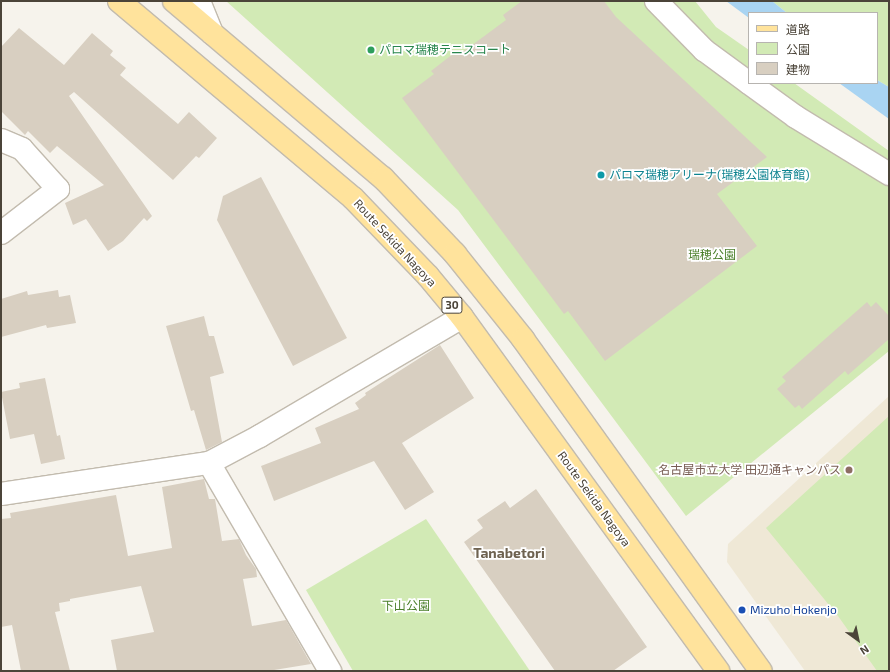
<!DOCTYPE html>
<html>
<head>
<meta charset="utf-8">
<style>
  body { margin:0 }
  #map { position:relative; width:890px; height:672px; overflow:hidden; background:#f6f3ec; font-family:"Exo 2","Noto Sans JP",sans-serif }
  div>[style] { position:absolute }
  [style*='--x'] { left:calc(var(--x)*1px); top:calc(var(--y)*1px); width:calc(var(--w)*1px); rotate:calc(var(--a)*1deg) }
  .education>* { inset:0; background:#efe8d6 }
  .green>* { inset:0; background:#d2eab5 }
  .water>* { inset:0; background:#a9d4f2 }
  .building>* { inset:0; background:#d8cfc1 }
  .roads { filter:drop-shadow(1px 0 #c2bbae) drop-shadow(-1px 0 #c2bbae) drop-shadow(0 1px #c2bbae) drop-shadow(0 -1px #c2bbae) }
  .pedestrian>* { height:22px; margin:-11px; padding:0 11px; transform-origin:11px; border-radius:11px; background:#fff }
  .minor>* { height:22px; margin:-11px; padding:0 11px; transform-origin:11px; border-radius:11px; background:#fff }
  .primary>* { height:22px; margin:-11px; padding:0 11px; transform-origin:11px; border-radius:11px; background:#ffe39c }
  .dots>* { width:11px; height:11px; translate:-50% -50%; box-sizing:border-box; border:2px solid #fff; border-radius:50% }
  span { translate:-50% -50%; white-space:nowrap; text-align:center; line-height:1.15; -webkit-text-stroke:3.5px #fff; paint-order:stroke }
  .shield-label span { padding:1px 3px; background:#fff; border:1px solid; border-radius:3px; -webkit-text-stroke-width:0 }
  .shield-label { font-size:11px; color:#4b4439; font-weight:700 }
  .leisure-label { font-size:12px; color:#27864d }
  .left { translate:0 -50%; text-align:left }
  .culture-label { font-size:12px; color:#0d838f }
  .street-label { font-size:12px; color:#4b4439 }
  .park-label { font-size:12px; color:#4a7f2a }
  .education-label { font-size:12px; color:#785e54 }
  .right { translate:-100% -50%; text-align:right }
  .transit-label { font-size:12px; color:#164399 }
  .quarter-label { font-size:14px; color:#6e6250; font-weight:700 }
  .frame { position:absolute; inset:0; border:2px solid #4b4439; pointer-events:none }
  .legend { position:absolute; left:748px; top:12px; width:130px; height:72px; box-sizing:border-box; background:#fff; border:1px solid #b7b4b0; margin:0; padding:5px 7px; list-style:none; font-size:12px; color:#4b4439 }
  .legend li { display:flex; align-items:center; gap:8px; height:20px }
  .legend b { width:20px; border:1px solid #b7b4b0 }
  .north { position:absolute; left:838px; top:620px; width:40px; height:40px; -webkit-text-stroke:3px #fff; paint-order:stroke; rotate:147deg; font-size:11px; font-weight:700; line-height:16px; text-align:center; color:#4b4439 }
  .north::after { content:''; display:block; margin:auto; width:14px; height:18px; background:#4b4439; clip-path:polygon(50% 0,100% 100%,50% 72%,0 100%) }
</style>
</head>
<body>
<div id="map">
  <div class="education">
    <i style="clip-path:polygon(889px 396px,889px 671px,805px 671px,727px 562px,728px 544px)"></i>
  </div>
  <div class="green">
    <i style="clip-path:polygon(226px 1px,695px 1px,716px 27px,749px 50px,749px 83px,794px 83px,889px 151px,889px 351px,686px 516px,458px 210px)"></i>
    <i style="clip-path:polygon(772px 1px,889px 1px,889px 87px,877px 80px,877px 13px,787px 13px)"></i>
    <i style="clip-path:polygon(889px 416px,889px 671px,877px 671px,838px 616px,766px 528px)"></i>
    <i style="clip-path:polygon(426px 519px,530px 671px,353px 671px,306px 590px)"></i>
  </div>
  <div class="water">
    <i style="clip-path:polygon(726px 1px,772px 1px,787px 13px,749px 13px,749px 18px)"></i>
    <i style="clip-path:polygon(877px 80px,889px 87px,889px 119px,839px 83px,877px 83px)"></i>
  </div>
  <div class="building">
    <i style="clip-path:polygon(522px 1px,604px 1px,616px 17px,767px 157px,717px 194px,757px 246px,605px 361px,568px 311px,564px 314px,402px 98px,434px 74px,431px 71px,458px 50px,460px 54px,506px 20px,503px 15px)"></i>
    <i style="clip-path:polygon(19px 28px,64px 65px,92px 33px,113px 51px,110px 55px,126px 68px,120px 75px,178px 124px,189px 112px,217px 138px,199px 158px,196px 156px,173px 180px,74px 92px,69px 96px,152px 216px,147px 221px,144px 218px,123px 241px,108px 251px,86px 219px,73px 225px,65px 203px,104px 185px,57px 146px,50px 153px,28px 131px,25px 135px,1px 111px,1px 47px)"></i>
    <i style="clip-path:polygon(261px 177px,347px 338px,293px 366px,217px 220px,223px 196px)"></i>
    <i style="clip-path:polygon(58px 290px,59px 297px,70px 295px,76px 323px,47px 328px,46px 325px,1px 337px,1px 299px,27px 291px,28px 295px)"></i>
    <i style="clip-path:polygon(867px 302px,871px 307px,876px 302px,889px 316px,889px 339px,848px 375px,845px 371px,802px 409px,799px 405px,795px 408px,777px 389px,786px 381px,782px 377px)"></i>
    <i style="clip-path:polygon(204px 316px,209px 336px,214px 336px,224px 373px,210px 377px,222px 442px,206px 450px,194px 410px,191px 411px,166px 326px)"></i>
    <i style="clip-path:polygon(440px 345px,474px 398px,402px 443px,434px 492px,405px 510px,374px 461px,274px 501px,261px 466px,321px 443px,315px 428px,359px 409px,355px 403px,366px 395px,365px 393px)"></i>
    <i style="clip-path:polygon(45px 378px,57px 436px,60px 435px,65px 459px,41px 464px,34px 434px,10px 439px,1px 392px,20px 388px,19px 383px)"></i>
    <i style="clip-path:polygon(204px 479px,209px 499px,215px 499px,222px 541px,239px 539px,246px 555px,256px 569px,257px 577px,243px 579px,252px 626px,286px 620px,311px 664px,268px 671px,117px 671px,111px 640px,154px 632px,141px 586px,70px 599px,70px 601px,59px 603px,60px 611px,55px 612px,70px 671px,21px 671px,12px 625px,1px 627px,1px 519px,11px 518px,10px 513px,116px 495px,128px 556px,172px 548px,162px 487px)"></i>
    <i style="clip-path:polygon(536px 489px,647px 647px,613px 671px,555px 671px,464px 542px,483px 528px,477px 520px,505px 501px,510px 508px)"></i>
  </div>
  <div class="roads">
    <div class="pedestrian">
      <i style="--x:656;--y:1;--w:69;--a:45.6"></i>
      <i style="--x:704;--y:50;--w:56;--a:36.3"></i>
      <i style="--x:749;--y:83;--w:58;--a:35.9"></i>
      <i style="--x:796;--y:117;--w:109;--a:31.5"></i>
    </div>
    <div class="minor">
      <i style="--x:199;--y:1;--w:35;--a:68"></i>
      <i style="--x:1;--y:140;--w:23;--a:23"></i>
      <i style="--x:22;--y:149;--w:54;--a:48"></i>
      <i style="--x:58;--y:189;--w:72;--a:142.3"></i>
      <i style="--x:209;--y:463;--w:241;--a:59.8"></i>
      <i style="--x:1;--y:494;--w:210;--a:-8.5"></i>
      <i style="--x:209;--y:463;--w:58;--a:-27.9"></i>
      <i style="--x:260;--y:436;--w:234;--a:-30.5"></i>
    </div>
    <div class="primary">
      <i style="--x:119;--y:1;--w:306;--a:40.1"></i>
      <i style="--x:353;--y:198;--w:108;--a:46.1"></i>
      <i style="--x:428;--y:276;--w:53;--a:50.3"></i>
      <i style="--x:462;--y:317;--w:437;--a:54.1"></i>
      <i style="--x:174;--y:1;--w:274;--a:40.3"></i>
      <i style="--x:383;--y:178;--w:105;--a:46.5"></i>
      <i style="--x:455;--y:254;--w:109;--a:51.3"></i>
      <i style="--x:523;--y:339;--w:408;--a:54.4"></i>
    </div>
  </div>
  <div class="dots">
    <i style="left:371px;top:50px;background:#2e9e5b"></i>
    <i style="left:601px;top:175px;background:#0f9aa8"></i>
    <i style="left:849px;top:470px;background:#8d6e63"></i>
    <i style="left:742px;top:610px;background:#1a4fb4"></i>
  </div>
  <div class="shield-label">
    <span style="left:452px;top:305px">30</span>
  </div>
  <div class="leisure-label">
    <span class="left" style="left:379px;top:50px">パロマ瑞穂テニスコート</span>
  </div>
  <div class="culture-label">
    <span class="left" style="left:609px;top:175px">パロマ瑞穂アリーナ(瑞穂公園体育館)</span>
  </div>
  <div class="street-label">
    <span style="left:395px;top:243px;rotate:47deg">Route Sekida Nagoya</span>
    <span style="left:594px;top:499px;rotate:54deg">Route Sekida Nagoya</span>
  </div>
  <div class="park-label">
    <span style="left:712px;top:255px">瑞穂公園</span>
    <span style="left:406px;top:606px">下山公園</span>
  </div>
  <div class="education-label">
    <span class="right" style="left:841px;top:470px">名古屋市立大学 田辺通キャンパス</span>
  </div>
  <div class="transit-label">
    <span class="left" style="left:750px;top:610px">Mizuho Hokenjo</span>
  </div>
  <div class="quarter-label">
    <span style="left:509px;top:553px">Tanabetori</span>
  </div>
  <div class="frame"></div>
  <ul class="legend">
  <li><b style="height:5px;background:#ffe39c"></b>道路</li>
  <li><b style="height:11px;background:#d2eab5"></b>公園</li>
  <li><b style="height:11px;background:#d8cfc1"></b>建物</li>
  </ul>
  <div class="north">N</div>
</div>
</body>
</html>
